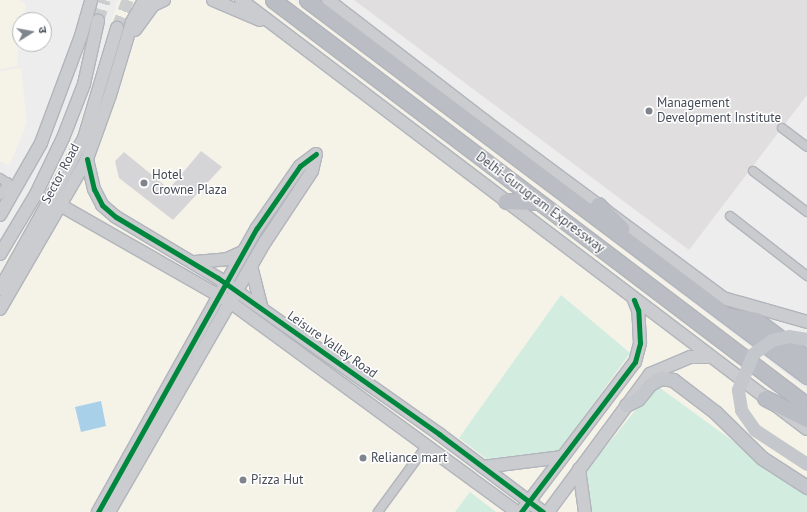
<!DOCTYPE html>
<html>
<head>
<meta charset="utf-8">
<style>
  body { margin:0 }
  #map { position:relative; width:807px; height:512px; overflow:hidden; background:#eeeded; font-family:"PT Sans","Noto Sans Devanagari",sans-serif }
  div>[style] { position:absolute }
  [style*='--x'] { left:calc(var(--x)*1px); top:calc(var(--y)*1px); width:calc(var(--w)*1px); rotate:calc(var(--a)*1deg) }
  .commercial>* { inset:0; background:#f5f2e8 }
  .education>* { inset:0; background:#e0dede }
  .green>* { inset:0; background:#d2ece0 }
  .water>* { inset:0; background:#a8d0e9 }
  .building>* { inset:0; background:#d5d5d7 }
  .secondary-tunnel>* { height:12px; margin-top:-6px; transform-origin:0; background:repeating-linear-gradient(90deg,#cccdcf 0 12px,transparent 0 18px) }
  .roads { filter:drop-shadow(1px 0 #b2b5bc) drop-shadow(-1px 0 #b2b5bc) drop-shadow(0 1px #b2b5bc) drop-shadow(0 -1px #b2b5bc) }
  .street>* { height:8px; margin:-4px; padding:0 4px; transform-origin:4px; border-radius:4px; background:#c9cbce }
  .secondary>* { height:12px; margin:-6px; padding:0 6px; transform-origin:6px; border-radius:6px; background:#cacccf }
  .primary>* { height:13px; margin:-6.5px; padding:0 6.5px; transform-origin:6.5px; border-radius:6.5px; background:#c4c7cb }
  .highway>* { height:15px; margin:-7.5px; padding:0 7.5px; transform-origin:7.5px; border-radius:7.5px; background:#babdc3 }
  .primary-bridge>* { height:13px; margin:-6.5px; padding:0 6.5px; transform-origin:6.5px; border-radius:6.5px; background:#c4c7cb }
  .cycleway>* { height:5px; margin:-2.5px; padding:0 2.5px; transform-origin:2.5px; border-radius:2.5px; background:#00873e }
  .dots>* { width:11px; height:11px; translate:-50% -50%; box-sizing:border-box; border:2px solid #fff; border-radius:50% }
  span { translate:-50% -50%; white-space:nowrap; text-align:center; line-height:1.15; -webkit-text-stroke:3px #fff; paint-order:stroke }
  .poi-label { font-size:13px; color:#454c58 }
  .left { translate:0 -50%; text-align:left }
  .street-label { font-size:13px; color:#454c58 }
  .north { position:absolute; left:12px; top:12px; width:40px; height:40px; box-sizing:border-box; background:#fff; border:1px solid #b5b7bc; border-radius:50%; rotate:79deg; font-size:11px; font-weight:700; line-height:16px; text-align:center; color:#454c58 }
  .north::after { content:''; display:block; margin:auto; width:14px; height:18px; background:#80848c; clip-path:polygon(50% 0,100% 100%,50% 72%,0 100%) }
</style>
</head>
<body>
<div id="map">
  <div class="commercial">
    <i style="clip-path:polygon(0 0,20px 0,26px 4px,24px 20px,20px 20px,17px 66px,0 69px)"></i>
    <i style="clip-path:polygon(118px 0,294px 0,372px 58px,807px 390px,807px 512px,0 512px,0 270px,76px 135px)"></i>
    <i style="clip-path:polygon(21px 68px,27px 123px,9px 166px,0 161px,0 71px)"></i>
  </div>
  <div class="education">
    <i style="clip-path:polygon(354px 0,807px 0,807px 95px,689px 250px)"></i>
  </div>
  <div class="green">
    <i style="clip-path:polygon(561px 295px,630px 353px,558px 453px,488px 460px,459px 438px)"></i>
    <i style="clip-path:polygon(656px 385px,807px 495px,807px 512px,592px 512px,586px 471px)"></i>
    <i style="clip-path:polygon(470px 492px,496px 512px,455px 512px)"></i>
  </div>
  <div class="water">
    <i style="clip-path:polygon(101px 401px,106px 426px,81px 432px,75px 407px)"></i>
  </div>
  <div class="building">
    <i style="clip-path:polygon(201px 151px,222px 167px,173px 220px,119px 178px,115px 161px,124px 152px,169px 189px)"></i>
  </div>
  <div class="secondary-tunnel">
    <i style="--x:98;--y:21;--w:22;--a:-72"></i>
    <i style="--x:117;--y:28;--w:30;--a:-69"></i>
  </div>
  <div class="roads">
    <div class="street">
      <i style="--x:782;--y:128;--w:31;--a:37"></i>
      <i style="--x:753;--y:171;--w:68;--a:37.2"></i>
      <i style="--x:0;--y:178;--w:18;--a:34"></i>
      <i style="--x:0;--y:195;--w:15;--a:-58"></i>
      <i style="--x:730;--y:216;--w:98;--a:37.9"></i>
      <i style="--x:378;--y:512;--w:83;--a:-53.8"></i>
    </div>
    <div class="secondary">
      <i style="--x:213;--y:0;--w:51;--a:23.1"></i>
      <i style="--x:241;--y:0;--w:710;--a:37.16"></i>
      <i style="--x:328;--y:0;--w:208;--a:37.6"></i>
      <i style="--x:493;--y:127;--w:287;--a:36.6"></i>
      <i style="--x:723;--y:298;--w:87;--a:15.9"></i>
      <i style="--x:135;--y:30;--w:31;--a:-54"></i>
      <i style="--x:153;--y:5;--w:12;--a:-24"></i>
      <i style="--x:87;--y:159;--w:31;--a:77"></i>
      <i style="--x:94;--y:189;--w:18;--a:63"></i>
      <i style="--x:102;--y:205;--w:18;--a:41"></i>
      <i style="--x:116;--y:217;--w:119;--a:30.9"></i>
      <i style="--x:218;--y:278;--w:271;--a:35.2"></i>
      <i style="--x:439;--y:434;--w:130;--a:36.9"></i>
      <i style="--x:60;--y:205;--w:196;--a:29.7"></i>
      <i style="--x:230;--y:302;--w:356;--a:36.2"></i>
      <i style="--x:0;--y:215;--w:83;--a:-60.3"></i>
      <i style="--x:41;--y:143;--w:114;--a:-69.5"></i>
      <i style="--x:81;--y:36;--w:37;--a:-74"></i>
      <i style="--x:0;--y:254;--w:70;--a:-59"></i>
      <i style="--x:36;--y:194;--w:62;--a:-64.3"></i>
      <i style="--x:63;--y:138;--w:58;--a:-68.7"></i>
      <i style="--x:84;--y:84;--w:65;--a:-77.5"></i>
      <i style="--x:195;--y:262;--w:32;--a:-5"></i>
      <i style="--x:227;--y:259;--w:17;--a:-24"></i>
      <i style="--x:251;--y:266;--w:44;--a:75.7"></i>
      <i style="--x:0;--y:289;--w:173;--a:-60.9"></i>
      <i style="--x:84;--y:138;--w:115;--a:-73.3"></i>
      <i style="--x:0;--y:309;--w:173;--a:-59.9"></i>
      <i style="--x:87;--y:159;--w:68;--a:-70.2"></i>
      <i style="--x:110;--y:95;--w:76;--a:-73.2"></i>
      <i style="--x:132;--y:22;--w:25;--a:-61"></i>
      <i style="--x:483;--y:467;--w:80;--a:-7.2"></i>
      <i style="--x:579;--y:469;--w:43;--a:82.1"></i>
      <i style="--x:524;--y:508;--w:183;--a:-52.8"></i>
      <i style="--x:635;--y:362;--w:20;--a:-75"></i>
      <i style="--x:640;--y:343;--w:33;--a:-93"></i>
      <i style="--x:638;--y:310;--w:11;--a:-112"></i>
      <i style="--x:98;--y:512;--w:325;--a:-60.8"></i>
      <i style="--x:257;--y:228;--w:75;--a:-55.3"></i>
      <i style="--x:300;--y:166;--w:20;--a:-37"></i>
      <i style="--x:109;--y:512;--w:312;--a:-60"></i>
      <i style="--x:265;--y:242;--w:85;--a:-56.5"></i>
      <i style="--x:312;--y:171;--w:17;--a:-77"></i>
      <i style="--x:548;--y:512;--w:172;--a:-53.5"></i>
      <i style="--x:650;--y:374;--w:43;--a:-23"></i>
      <i style="--x:690;--y:357;--w:19;--a:0"></i>
    </div>
    <div class="primary">
      <i style="--x:626;--y:405;--w:13;--a:-27"></i>
      <i style="--x:638;--y:399;--w:19;--a:-51"></i>
      <i style="--x:650;--y:384;--w:13;--a:-29"></i>
      <i style="--x:661;--y:378;--w:12;--a:9"></i>
      <i style="--x:673;--y:380;--w:53;--a:37.3"></i>
      <i style="--x:715;--y:412;--w:66;--a:44.4"></i>
      <i style="--x:762;--y:458;--w:54;--a:32.8"></i>
    </div>
    <div class="highway">
      <i style="--x:273;--y:0;--w:670;--a:37.18"></i>
      <i style="--x:307;--y:0;--w:626;--a:36.94"></i>
      <i style="--x:506;--y:201;--w:32;--a:2"></i>
      <i style="--x:598;--y:205;--w:33;--a:45"></i>
      <i style="--x:728;--y:316;--w:28;--a:8"></i>
      <i style="--x:756;--y:320;--w:64;--a:36.7"></i>
      <i style="--x:765;--y:398;--w:47;--a:26.6"></i>
    </div>
  </div>
  <div class="primary-bridge">
    <i style="--x:807;--y:339;--w:18;--a:-171"></i>
    <i style="--x:789;--y:336;--w:17;--a:167"></i>
    <i style="--x:772;--y:340;--w:24;--a:144"></i>
    <i style="--x:753;--y:354;--w:39;--a:113"></i>
    <i style="--x:738;--y:390;--w:20;--a:81"></i>
    <i style="--x:741;--y:410;--w:24;--a:55"></i>
    <i style="--x:755;--y:430;--w:62;--a:33.2"></i>
  </div>
  <div class="cycleway">
    <i style="--x:87;--y:159;--w:31;--a:77"></i>
    <i style="--x:94;--y:189;--w:18;--a:63"></i>
    <i style="--x:102;--y:205;--w:18;--a:41"></i>
    <i style="--x:116;--y:217;--w:119;--a:30.9"></i>
    <i style="--x:218;--y:278;--w:271;--a:35.2"></i>
    <i style="--x:439;--y:434;--w:130;--a:36.9"></i>
    <i style="--x:98;--y:512;--w:325;--a:-60.8"></i>
    <i style="--x:257;--y:228;--w:75;--a:-55.3"></i>
    <i style="--x:300;--y:166;--w:20;--a:-37"></i>
    <i style="--x:521;--y:512;--w:188;--a:-52.8"></i>
    <i style="--x:635;--y:362;--w:20;--a:-75"></i>
    <i style="--x:640;--y:343;--w:33;--a:-93"></i>
    <i style="--x:638;--y:310;--w:11;--a:-112"></i>
  </div>
  <div class="dots">
    <i style="left:649px;top:111px;background:#80848c"></i>
    <i style="left:144px;top:183px;background:#80848c"></i>
    <i style="left:363px;top:458px;background:#80848c"></i>
    <i style="left:243px;top:480px;background:#80848c"></i>
  </div>
  <div class="poi-label">
    <span class="left" style="left:657px;top:111px">Management<br>Development Institute</span>
    <span class="left" style="left:152px;top:183px">Hotel<br>Crowne Plaza</span>
    <span class="left" style="left:371px;top:458px">Reliance mart</span>
    <span class="left" style="left:251px;top:480px">Pizza Hut</span>
  </div>
  <div class="street-label">
    <span style="left:61px;top:174px;rotate:-62deg">Sector Road</span>
    <span style="left:540px;top:203px;rotate:37deg">Delhi-Gurugram Expressway</span>
    <span style="left:332px;top:345px;rotate:35deg">Leisure Valley Road</span>
  </div>
  <div class="north">उ</div>
</div>
</body>
</html>
